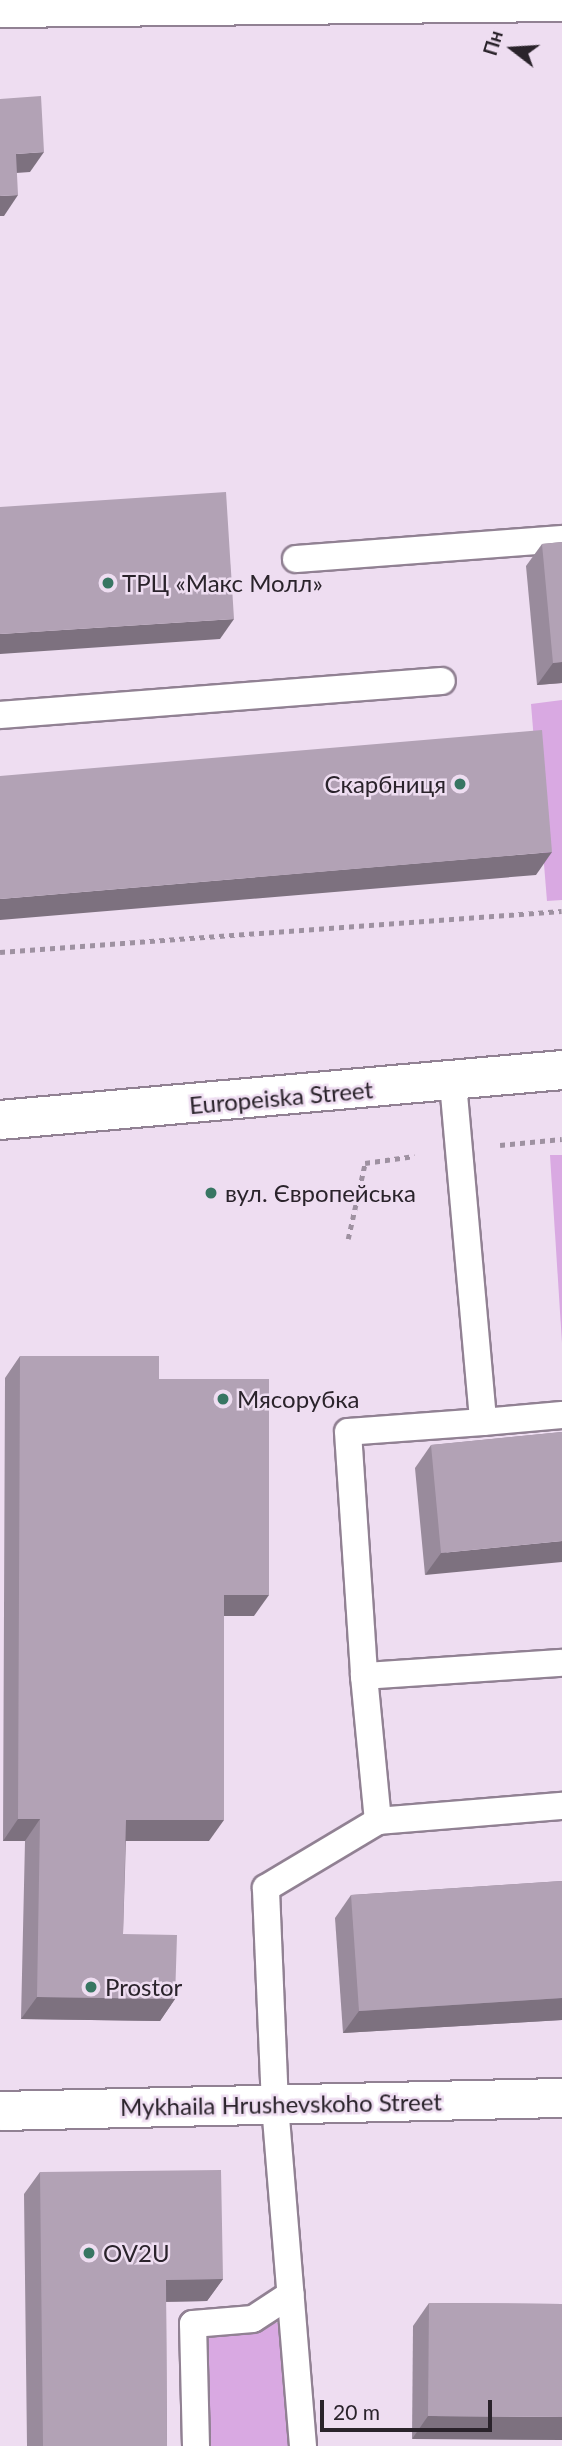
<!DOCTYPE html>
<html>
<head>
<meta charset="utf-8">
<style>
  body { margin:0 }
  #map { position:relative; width:562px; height:2446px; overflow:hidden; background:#eeddf1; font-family:Lato,sans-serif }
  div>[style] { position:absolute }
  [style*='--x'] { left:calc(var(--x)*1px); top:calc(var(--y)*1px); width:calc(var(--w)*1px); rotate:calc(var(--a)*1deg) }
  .green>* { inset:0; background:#d9a9e2 }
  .path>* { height:4.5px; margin-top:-2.25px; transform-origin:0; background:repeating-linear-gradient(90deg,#9e91a1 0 5px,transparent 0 10px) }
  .roads { filter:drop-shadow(2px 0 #918193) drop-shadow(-2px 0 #918193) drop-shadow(0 2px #918193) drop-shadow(0 -2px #918193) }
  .service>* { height:26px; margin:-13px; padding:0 13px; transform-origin:13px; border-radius:13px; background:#fff }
  .minor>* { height:38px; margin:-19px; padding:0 19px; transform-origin:19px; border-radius:19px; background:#fff }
  .secondary>* { height:38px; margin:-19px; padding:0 19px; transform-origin:19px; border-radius:19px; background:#fff }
  .wall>* { inset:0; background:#998b9c }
  .shaded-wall>* { inset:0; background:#7d717f }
  .building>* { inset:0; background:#b2a2b5 }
  .dots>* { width:19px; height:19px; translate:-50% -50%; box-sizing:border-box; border:4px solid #eeddf1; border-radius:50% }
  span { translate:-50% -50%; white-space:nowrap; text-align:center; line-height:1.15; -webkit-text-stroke:5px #eeddf1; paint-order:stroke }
  .poi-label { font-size:24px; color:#2a232b }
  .left { translate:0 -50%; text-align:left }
  .right { translate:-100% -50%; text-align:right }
  .street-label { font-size:24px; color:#2a232b }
  .north { position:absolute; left:478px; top:14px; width:70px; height:70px; -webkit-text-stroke:5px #eeddf1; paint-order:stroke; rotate:287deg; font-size:19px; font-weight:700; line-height:28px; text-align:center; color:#2a232b }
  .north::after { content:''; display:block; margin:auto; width:24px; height:32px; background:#2a232b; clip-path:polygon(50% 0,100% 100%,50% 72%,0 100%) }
  .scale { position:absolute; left:320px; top:2400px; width:172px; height:32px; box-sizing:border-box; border:4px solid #2a232b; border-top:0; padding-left:9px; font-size:21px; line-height:24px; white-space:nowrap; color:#2a232b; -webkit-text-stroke:5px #eeddf1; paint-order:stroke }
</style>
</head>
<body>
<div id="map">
  <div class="green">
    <i style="clip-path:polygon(562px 700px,562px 900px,547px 901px,531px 704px)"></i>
    <i style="clip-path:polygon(550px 1155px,562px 1155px,562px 1343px)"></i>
    <i style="clip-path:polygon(289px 2322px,297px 2446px,200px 2446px,197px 2328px)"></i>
  </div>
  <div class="path">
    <i style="--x:0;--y:952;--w:563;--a:-4.17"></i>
    <i style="--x:500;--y:1145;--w:62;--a:-5.5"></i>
    <i style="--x:348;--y:1239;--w:78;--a:-77.4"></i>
    <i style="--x:365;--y:1163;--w:50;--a:-8"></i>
  </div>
  <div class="roads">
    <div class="service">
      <i style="--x:296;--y:559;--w:267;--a:-4.3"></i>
      <i style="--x:0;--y:715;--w:443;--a:-4.4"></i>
      <i style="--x:453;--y:1083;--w:340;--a:84.9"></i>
      <i style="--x:483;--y:1422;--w:79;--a:-5.1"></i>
      <i style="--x:483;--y:1422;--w:135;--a:175.8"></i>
      <i style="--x:348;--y:1432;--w:245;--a:86.2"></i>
      <i style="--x:364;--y:1676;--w:198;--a:-3.8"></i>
      <i style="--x:364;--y:1676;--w:146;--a:84.5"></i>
      <i style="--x:378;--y:1821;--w:185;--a:-4.7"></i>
      <i style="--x:196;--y:2446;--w:122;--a:-91.4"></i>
      <i style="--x:193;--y:2324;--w:60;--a:-4.8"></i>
      <i style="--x:253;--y:2319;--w:45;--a:-33.3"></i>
      <i style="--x:303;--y:2446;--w:342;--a:-94.7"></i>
      <i style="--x:275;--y:2105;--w:217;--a:-92.4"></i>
      <i style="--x:266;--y:1888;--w:131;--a:-30.9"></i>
    </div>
    <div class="minor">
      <i style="--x:0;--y:8;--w:562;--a:-0.61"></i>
      <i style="--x:0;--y:2111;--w:562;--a:-1.33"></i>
    </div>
    <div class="secondary">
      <i style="--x:0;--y:1120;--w:564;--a:-5.08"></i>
    </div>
  </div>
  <div class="wall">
    <i style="clip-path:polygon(562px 542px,562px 683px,537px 685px,526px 566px,542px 544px)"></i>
    <i style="clip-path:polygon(20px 1356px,159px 1379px,254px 1616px,224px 1616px,209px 1841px,126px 1841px,123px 1934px,175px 1999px,160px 2021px,21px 2019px,25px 1841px,3px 1841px,5px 1378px)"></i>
    <i style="clip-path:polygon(562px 1432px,425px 1575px,415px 1468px,431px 1445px)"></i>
    <i style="clip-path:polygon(562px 1881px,562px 2020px,343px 2033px,335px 1918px,351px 1895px)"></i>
    <i style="clip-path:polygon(40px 2172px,223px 2279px,207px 2301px,166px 2302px,167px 2446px,27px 2446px,24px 2194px)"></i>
    <i style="clip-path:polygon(429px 2303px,562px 2304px,412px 2439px,413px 2326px)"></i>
  </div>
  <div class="shaded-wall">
    <i style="clip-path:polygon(44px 152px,30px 172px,2px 174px,16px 154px)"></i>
    <i style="clip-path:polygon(18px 195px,4px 216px,0 216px,0 196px)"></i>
    <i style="clip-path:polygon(234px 619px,220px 639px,0 654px,0 634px)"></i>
    <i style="clip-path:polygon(562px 662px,562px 683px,537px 685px,553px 663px)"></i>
    <i style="clip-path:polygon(552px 852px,536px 875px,0 920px,0 899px)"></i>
    <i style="clip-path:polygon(562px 1541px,562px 1562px,425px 1575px,441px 1553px)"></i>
    <i style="clip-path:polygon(224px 1595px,269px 1595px,254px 1616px,209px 1616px)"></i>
    <i style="clip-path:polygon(18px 1819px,40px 1819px,25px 1841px,3px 1841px)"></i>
    <i style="clip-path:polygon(126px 1820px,224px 1820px,209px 1841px,111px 1841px)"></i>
    <i style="clip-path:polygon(37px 1997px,175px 1999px,160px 2021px,21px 2019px)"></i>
    <i style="clip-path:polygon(562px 1998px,562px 2020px,343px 2033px,359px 2011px)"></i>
    <i style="clip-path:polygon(223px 2279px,207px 2301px,150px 2302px,166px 2280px)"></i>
    <i style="clip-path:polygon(428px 2416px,562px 2417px,562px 2440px,412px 2439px)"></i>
  </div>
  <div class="building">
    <i style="clip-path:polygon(41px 96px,44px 152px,16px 154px,18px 195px,0 196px,0 99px)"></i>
    <i style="clip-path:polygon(226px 492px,234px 619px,0 634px,0 507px)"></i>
    <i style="clip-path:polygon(562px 542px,562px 662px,553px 663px,542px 544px)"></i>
    <i style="clip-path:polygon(542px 730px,552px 852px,0 899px,0 776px)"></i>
    <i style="clip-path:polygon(20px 1356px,159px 1356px,159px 1379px,269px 1379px,269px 1595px,224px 1595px,224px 1820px,126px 1820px,123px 1934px,177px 1935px,175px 1999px,37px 1997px,40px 1819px,18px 1819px)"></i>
    <i style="clip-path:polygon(562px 1432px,562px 1541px,441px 1553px,431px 1445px)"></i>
    <i style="clip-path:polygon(562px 1881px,562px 1998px,359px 2011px,351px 1895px)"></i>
    <i style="clip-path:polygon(221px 2170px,223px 2279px,166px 2280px,167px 2446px,43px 2446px,40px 2172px)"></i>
    <i style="clip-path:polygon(429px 2303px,562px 2304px,562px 2417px,428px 2416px)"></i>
  </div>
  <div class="dots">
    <i style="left:108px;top:583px;background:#387663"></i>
    <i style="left:460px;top:784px;background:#387663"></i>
    <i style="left:211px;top:1193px;background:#387663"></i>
    <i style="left:223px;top:1399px;background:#387663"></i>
    <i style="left:91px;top:1987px;background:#387663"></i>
    <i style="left:89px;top:2253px;background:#387663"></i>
  </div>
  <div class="poi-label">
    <span class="left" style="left:122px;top:583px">ТРЦ «Макс Молл»</span>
    <span class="right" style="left:446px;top:784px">Скарбниця</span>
    <span class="left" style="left:225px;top:1193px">вул. Європейська</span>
    <span class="left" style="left:237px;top:1399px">Мясорубка</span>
    <span class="left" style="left:105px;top:1987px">Prostor</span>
    <span class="left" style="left:103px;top:2253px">OV2U</span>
  </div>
  <div class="street-label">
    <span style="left:281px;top:1097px;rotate:-5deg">Europeiska Street</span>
    <span style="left:281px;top:2104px;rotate:-1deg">Mykhaila Hrushevskoho Street</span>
  </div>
  <div class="north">Пн</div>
  <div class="scale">20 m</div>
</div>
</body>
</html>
